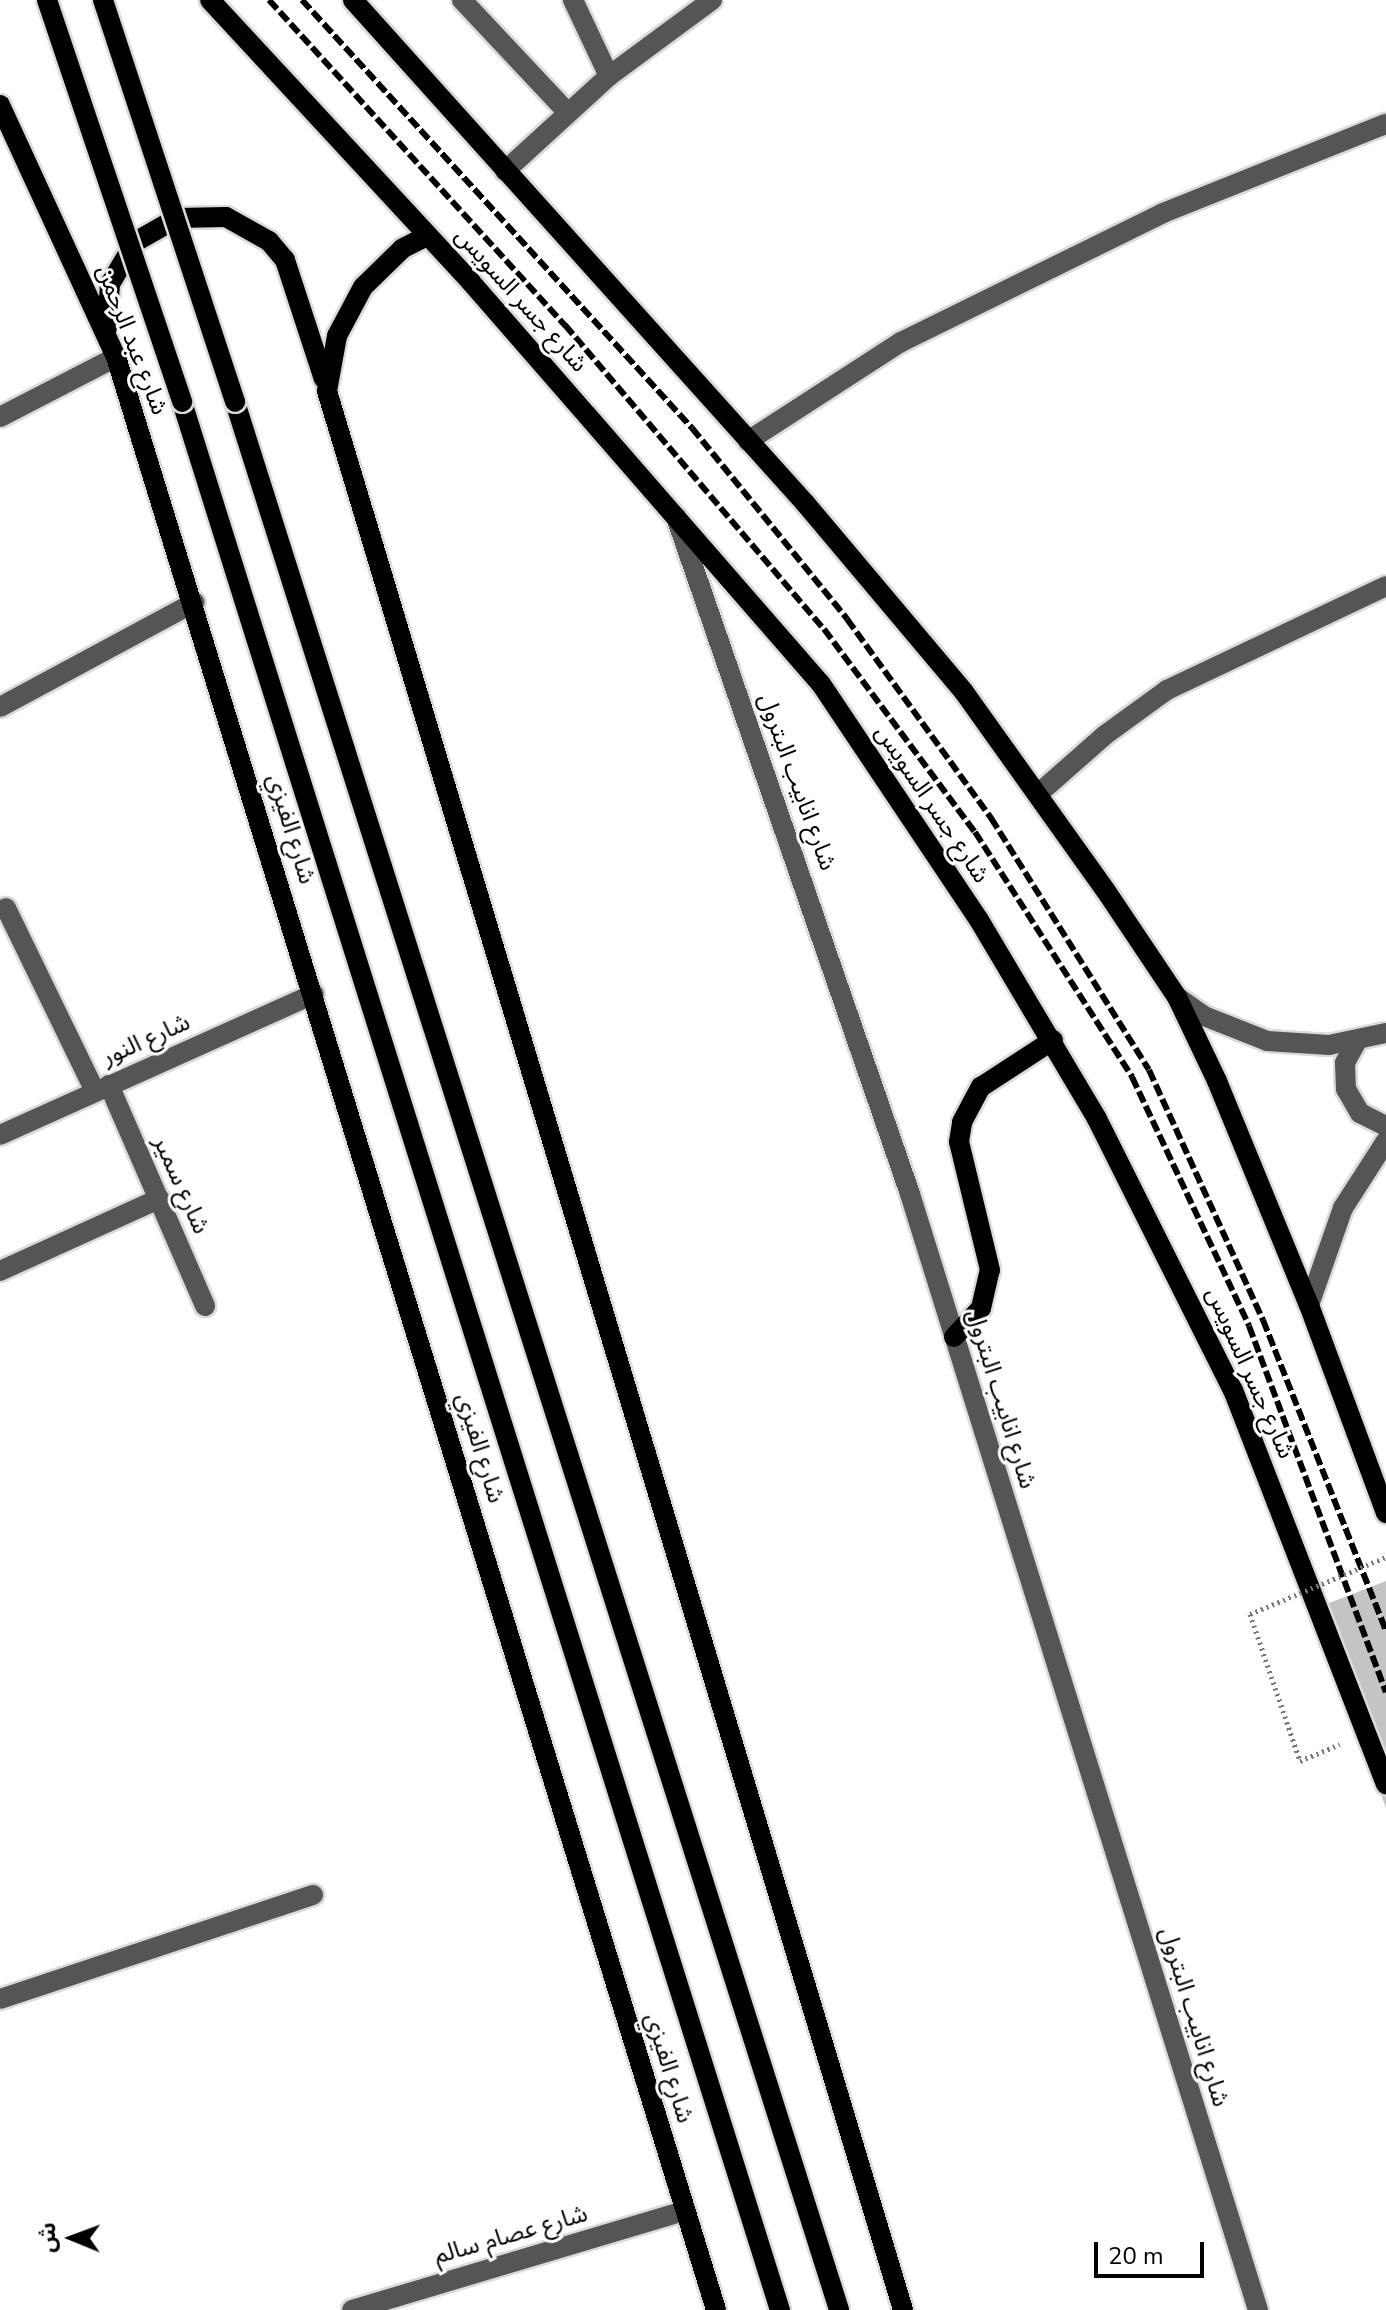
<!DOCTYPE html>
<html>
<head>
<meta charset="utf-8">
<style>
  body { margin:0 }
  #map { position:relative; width:1386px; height:2310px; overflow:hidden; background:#fff; font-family:"Nunito Sans","Noto Sans Arabic",sans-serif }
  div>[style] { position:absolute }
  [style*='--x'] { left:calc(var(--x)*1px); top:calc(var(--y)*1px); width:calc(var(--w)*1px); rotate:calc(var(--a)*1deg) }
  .building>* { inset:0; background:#c4c4c4 }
  .path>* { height:5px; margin-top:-2.5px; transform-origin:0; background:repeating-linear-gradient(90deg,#777 0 2px,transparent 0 6px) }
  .roads { filter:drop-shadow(2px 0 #dbdbdb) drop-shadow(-2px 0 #dbdbdb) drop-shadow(0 2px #dbdbdb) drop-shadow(0 -2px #dbdbdb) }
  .minor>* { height:20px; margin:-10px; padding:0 10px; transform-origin:10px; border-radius:10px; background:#555 }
  .major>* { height:20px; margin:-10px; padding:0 10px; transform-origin:10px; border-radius:10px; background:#000 }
  .rail>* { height:6px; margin-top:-3px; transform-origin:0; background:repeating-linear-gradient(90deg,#000 0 12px,transparent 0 16px) }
  .path-bridge>* { height:5px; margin-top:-2.5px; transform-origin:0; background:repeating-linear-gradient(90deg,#777 0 2px,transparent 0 6px) }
  .bridges { filter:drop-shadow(2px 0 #dbdbdb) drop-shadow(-2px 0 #dbdbdb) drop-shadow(0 2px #dbdbdb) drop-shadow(0 -2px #dbdbdb) }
  .major-bridge>* { height:20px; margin:-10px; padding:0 10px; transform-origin:10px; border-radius:10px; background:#000 }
  span { translate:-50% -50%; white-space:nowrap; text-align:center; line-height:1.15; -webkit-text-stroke:6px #fff; paint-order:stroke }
  .street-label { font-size:24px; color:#000 }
  .north { position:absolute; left:32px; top:2198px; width:80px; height:80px; -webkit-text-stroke:6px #fff; paint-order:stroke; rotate:271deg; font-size:22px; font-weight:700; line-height:32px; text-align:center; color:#000 }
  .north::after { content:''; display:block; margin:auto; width:28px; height:36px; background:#000; clip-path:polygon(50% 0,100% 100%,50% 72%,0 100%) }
  .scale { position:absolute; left:1094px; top:2242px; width:110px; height:36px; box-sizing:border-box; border:4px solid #000; border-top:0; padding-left:10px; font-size:24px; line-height:28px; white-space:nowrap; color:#000; -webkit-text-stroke:6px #fff; paint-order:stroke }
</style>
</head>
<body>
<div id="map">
  <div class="building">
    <i style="clip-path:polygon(1386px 1581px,1386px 1808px,1311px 1610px)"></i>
  </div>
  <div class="path">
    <i style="--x:1250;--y:1614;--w:155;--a:71.2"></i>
    <i style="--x:1300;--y:1761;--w:43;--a:-23"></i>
  </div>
  <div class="roads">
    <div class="minor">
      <i style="--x:462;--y:0;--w:155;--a:46.8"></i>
      <i style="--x:573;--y:0;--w:84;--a:64.7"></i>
      <i style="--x:505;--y:171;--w:141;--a:-42.4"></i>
      <i style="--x:609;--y:76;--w:128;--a:-36.4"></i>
      <i style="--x:0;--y:417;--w:131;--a:-27.3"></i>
      <i style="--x:748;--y:441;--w:182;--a:-32.9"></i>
      <i style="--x:901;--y:342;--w:292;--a:-26.2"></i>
      <i style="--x:1163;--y:213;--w:240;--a:-21.8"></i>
      <i style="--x:676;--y:517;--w:716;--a:70.93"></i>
      <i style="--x:910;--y:1194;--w:1169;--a:72.68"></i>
      <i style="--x:0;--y:707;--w:221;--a:-28.3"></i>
      <i style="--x:1038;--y:794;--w:89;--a:-41.4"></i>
      <i style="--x:1105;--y:735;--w:77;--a:-36"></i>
      <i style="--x:1167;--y:690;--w:242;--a:-25.4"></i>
      <i style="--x:6;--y:908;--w:203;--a:64.1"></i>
      <i style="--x:1177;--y:997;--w:33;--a:35"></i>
      <i style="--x:1204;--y:1016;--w:68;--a:21.6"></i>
      <i style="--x:1267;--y:1041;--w:62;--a:3.7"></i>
      <i style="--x:1329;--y:1045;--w:58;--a:-11.9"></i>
      <i style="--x:1357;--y:1041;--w:25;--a:119"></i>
      <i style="--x:1345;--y:1063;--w:26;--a:88"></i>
      <i style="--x:1346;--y:1089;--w:28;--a:60"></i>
      <i style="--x:1360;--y:1113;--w:29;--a:27"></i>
      <i style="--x:109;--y:1085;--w:241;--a:66.5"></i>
      <i style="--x:0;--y:1135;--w:344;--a:-24.2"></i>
      <i style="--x:0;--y:1271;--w:175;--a:-24.4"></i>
      <i style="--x:1309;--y:1305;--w:103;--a:-70.7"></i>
      <i style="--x:1343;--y:1208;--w:80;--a:-57.3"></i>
      <i style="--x:0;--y:1999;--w:330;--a:-18.4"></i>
      <i style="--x:352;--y:2310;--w:347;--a:-16.6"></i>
    </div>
    <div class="major">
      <i style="--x:210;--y:0;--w:383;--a:47.2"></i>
      <i style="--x:470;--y:281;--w:534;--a:48.95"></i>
      <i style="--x:821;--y:684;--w:284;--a:56.2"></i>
      <i style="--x:979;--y:920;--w:231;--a:59.3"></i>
      <i style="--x:1097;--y:1119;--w:303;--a:63.4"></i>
      <i style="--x:1233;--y:1390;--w:423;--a:68.8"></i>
      <i style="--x:353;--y:0;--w:676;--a:48.06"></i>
      <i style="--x:805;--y:503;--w:247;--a:49.9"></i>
      <i style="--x:964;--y:692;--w:244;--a:54.5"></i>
      <i style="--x:1106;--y:891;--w:128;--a:56.2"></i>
      <i style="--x:1177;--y:997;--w:93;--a:64.5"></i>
      <i style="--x:1217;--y:1081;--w:242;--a:67.7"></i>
      <i style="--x:1309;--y:1305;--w:222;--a:69.7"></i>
      <i style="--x:0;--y:105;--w:277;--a:65.3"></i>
      <i style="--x:116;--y:357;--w:2043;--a:72.92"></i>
      <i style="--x:427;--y:236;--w:28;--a:153"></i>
      <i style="--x:402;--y:249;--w:54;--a:135.7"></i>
      <i style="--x:363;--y:287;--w:55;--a:118"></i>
      <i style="--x:337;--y:336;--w:56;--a:100.3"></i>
      <i style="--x:327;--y:391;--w:2004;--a:73.29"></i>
      <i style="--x:107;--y:328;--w:44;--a:-86.1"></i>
      <i style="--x:110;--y:284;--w:49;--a:-59.2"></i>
      <i style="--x:135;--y:242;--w:48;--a:-29.7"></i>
      <i style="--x:177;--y:218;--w:49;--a:-1.2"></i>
      <i style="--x:226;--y:217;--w:49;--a:29.2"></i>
      <i style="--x:269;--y:241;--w:25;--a:50"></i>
      <i style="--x:285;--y:260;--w:125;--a:71.9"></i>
      <i style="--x:182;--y:402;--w:2000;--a:72.6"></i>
      <i style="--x:235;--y:402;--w:2001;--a:72.43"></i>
      <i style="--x:954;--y:1337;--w:40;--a:-47"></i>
      <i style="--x:981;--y:1308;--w:39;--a:-77"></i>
      <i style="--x:990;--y:1270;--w:132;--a:-103.6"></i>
      <i style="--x:959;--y:1142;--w:20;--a:-81"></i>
      <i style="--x:962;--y:1122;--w:40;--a:-62"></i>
      <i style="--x:981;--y:1087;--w:86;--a:-33.1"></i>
    </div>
  </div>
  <div class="rail">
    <i style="--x:269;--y:0;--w:440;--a:47.7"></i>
    <i style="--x:565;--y:325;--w:399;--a:49.6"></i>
    <i style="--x:824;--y:629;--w:253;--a:53.4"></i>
    <i style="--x:975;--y:832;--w:291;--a:57.3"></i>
    <i style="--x:1132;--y:1077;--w:275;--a:64.8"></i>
    <i style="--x:1249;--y:1326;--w:391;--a:69.5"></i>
    <i style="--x:302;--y:0;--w:579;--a:47.66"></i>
    <i style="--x:692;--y:428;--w:246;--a:50.9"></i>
    <i style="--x:847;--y:619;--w:246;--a:54.1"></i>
    <i style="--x:991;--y:818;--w:297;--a:57.9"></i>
    <i style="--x:1149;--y:1070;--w:275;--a:65.5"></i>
    <i style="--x:1263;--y:1320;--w:334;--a:68.4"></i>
  </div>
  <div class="path-bridge">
    <i style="--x:1250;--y:1614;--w:147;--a:-22.7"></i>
  </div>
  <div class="bridges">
    <div class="major-bridge">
      <i style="--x:47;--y:0;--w:424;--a:71.4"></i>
      <i style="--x:103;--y:0;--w:423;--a:71.8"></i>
    </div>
  </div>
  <div class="street-label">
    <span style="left:521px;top:300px;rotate:48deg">شارع جسر السويس</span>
    <span style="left:132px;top:340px;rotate:69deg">شارع عبد الرحمن</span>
    <span style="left:797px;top:782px;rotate:70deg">شارع انابيب البترول</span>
    <span style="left:932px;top:804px;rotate:56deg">شارع جسر السويس</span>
    <span style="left:291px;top:829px;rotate:73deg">شارع الفيزي</span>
    <span style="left:146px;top:1040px;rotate:-24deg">شارع النور</span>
    <span style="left:181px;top:1185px;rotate:66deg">شارع سمير</span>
    <span style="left:1250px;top:1373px;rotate:66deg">شارع جسر السويس</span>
    <span style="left:1001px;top:1399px;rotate:73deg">شارع انابيب البترول</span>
    <span style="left:480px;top:1448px;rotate:73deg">شارع الفيزي</span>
    <span style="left:1194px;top:2017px;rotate:73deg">شارع انابيب البترول</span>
    <span style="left:669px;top:2068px;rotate:73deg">شارع الفيزي</span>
    <span style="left:511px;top:2235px;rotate:-16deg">شارع عصام سالم</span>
  </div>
  <div class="north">ش</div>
  <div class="scale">20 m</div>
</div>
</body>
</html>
